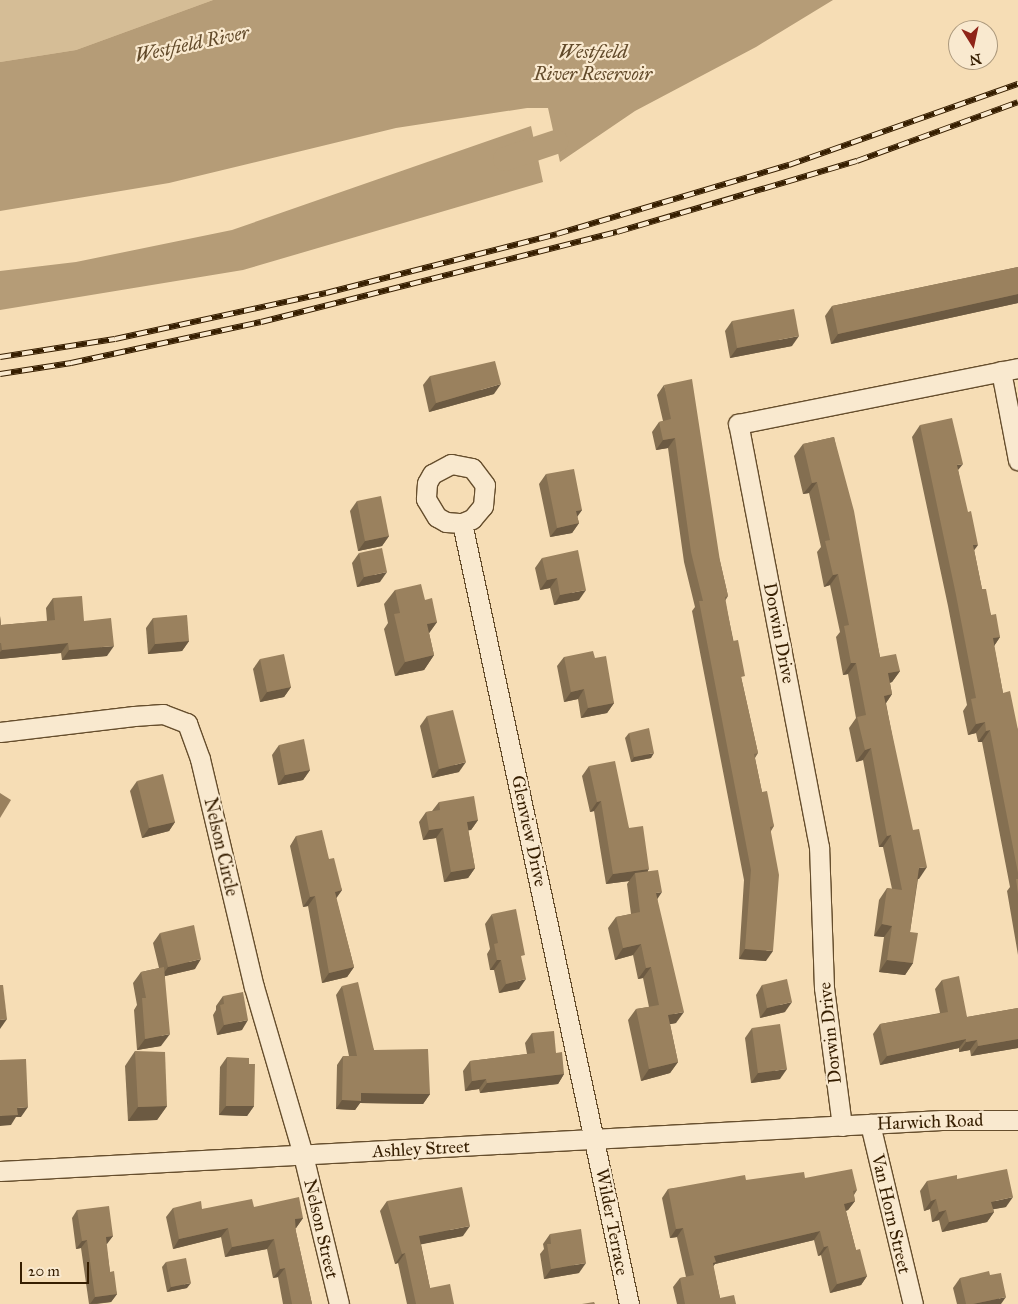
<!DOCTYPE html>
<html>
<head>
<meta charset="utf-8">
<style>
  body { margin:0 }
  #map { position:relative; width:1018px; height:1304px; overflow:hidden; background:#f6ddb5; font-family:"IM FELL Great Primer",serif }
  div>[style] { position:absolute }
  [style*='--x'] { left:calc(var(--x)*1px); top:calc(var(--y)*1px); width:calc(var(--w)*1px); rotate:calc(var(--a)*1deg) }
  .green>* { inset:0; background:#d5bd96 }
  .water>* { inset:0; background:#b59c77 }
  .canal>* { height:24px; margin:-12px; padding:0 12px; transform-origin:12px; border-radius:12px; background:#b59c77 }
  .roads { filter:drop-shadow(1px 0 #664e2d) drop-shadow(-1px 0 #664e2d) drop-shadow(0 1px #664e2d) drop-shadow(0 -1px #664e2d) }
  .minor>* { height:19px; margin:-9.5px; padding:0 9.5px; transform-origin:9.5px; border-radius:9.5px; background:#f9e9cf }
  .rail>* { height:5.5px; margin-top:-2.75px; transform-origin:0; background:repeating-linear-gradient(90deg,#f9e9cf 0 11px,#361e00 0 22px); box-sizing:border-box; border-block:1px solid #361e00 }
  .wall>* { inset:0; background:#846f51 }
  .shaded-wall>* { inset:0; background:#6c5a42 }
  .building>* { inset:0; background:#9a815e }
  span { translate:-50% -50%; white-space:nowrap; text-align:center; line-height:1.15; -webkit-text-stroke:4.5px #f9e9cf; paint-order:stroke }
  .street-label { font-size:18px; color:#361e00 }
  .water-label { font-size:19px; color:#624a2a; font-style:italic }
  .north { position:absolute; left:948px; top:20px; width:50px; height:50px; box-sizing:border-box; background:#f9e9cf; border:1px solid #ab987c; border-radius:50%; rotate:170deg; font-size:14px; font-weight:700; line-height:20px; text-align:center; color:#361e00 }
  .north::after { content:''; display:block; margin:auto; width:18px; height:22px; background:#8f2418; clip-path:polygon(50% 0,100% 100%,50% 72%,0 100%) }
  .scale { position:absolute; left:20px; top:1262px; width:69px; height:22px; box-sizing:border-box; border:2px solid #361e00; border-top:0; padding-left:6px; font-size:15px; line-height:18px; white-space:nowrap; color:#361e00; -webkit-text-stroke:4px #f9e9cf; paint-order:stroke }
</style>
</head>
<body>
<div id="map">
  <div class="green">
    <i style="clip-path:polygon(0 0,213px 0,76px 50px,0 62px)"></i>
  </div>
  <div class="water">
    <i style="clip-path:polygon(213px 0,833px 0,756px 47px,635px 111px,560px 162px,548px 108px,527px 108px,396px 128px,169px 183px,0 211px,0 62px,76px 50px)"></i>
    <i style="clip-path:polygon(531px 126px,543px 182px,243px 270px,0 310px,0 271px,76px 262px,232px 230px)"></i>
  </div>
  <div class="canal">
    <i style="--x:505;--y:159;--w:54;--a:-18.4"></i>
  </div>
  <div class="roads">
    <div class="minor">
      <i style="--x:1001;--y:371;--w:91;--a:79.2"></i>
      <i style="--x:462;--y:523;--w:11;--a:-22"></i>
      <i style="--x:472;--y:519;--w:17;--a:-50"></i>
      <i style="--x:483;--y:506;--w:21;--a:-85"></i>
      <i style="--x:485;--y:485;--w:21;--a:-127"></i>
      <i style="--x:472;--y:468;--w:21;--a:-169"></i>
      <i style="--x:451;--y:464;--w:21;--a:152"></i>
      <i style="--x:432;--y:474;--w:10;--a:119"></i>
      <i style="--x:427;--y:483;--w:16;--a:94"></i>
      <i style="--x:426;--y:499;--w:21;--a:59"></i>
      <i style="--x:437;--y:517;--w:10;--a:29"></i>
      <i style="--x:446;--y:522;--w:16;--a:4"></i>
      <i style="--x:462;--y:523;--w:799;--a:77.93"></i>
      <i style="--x:0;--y:732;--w:135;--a:-6.8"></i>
      <i style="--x:134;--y:716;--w:29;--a:-4"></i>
      <i style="--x:163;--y:714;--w:26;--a:21"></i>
      <i style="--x:187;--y:723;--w:38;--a:70"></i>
      <i style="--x:200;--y:759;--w:234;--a:76.7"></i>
      <i style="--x:254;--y:987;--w:175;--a:73.7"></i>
      <i style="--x:303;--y:1155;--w:153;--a:76.4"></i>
      <i style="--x:870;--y:1124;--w:185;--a:76.6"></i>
      <i style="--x:842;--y:1126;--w:139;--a:-97.4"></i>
      <i style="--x:824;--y:988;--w:141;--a:-92"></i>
      <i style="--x:819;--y:847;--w:431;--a:-100.8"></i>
      <i style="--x:738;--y:424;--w:286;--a:-11.3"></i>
      <i style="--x:0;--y:1171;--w:943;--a:-3.1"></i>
      <i style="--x:942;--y:1120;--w:76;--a:0"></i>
    </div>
  </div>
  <div class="rail">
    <i style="--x:0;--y:357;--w:116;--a:-8.9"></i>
    <i style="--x:115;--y:339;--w:216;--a:-12.3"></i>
    <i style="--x:326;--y:293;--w:238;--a:-14.3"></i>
    <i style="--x:557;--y:234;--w:242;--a:-16.6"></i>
    <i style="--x:789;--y:165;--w:243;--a:-19.5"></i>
    <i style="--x:0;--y:374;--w:72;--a:-8.8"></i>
    <i style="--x:71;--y:363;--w:194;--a:-12.2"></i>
    <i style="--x:261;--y:322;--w:367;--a:-14.2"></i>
    <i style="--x:617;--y:232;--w:250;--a:-16.5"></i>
    <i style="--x:857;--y:161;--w:171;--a:-20.1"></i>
  </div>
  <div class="wall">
    <i style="clip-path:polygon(1018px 267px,1018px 303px,831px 344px,825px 316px,832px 306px)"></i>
    <i style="clip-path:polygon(732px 321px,792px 346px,730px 358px,725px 331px)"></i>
    <i style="clip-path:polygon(430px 376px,494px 394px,429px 412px,423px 385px)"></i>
    <i style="clip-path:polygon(664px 385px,720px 561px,728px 596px,725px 601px,742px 681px,758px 753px,755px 758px,762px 792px,774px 826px,771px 831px,766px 961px,739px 959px,744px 880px,692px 611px,695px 607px,684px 562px,668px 448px,656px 450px,652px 432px,659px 422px,663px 421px,657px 395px)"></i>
    <i style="clip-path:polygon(920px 425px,958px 470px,982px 589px,991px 615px,1000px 637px,994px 646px,1003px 693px,1018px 730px,1018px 955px,1007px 891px,1010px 887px,982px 742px,978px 742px,976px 733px,968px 735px,963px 711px,967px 705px,948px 606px,912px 437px)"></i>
    <i style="clip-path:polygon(834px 437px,880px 657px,900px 671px,892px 682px,890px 683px,892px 694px,886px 703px,919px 879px,918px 879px,910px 932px,913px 963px,905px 975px,879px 972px,884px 937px,874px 936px,879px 900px,887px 888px,892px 889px,883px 847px,879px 847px,863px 760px,856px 762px,849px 728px,856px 718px,848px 674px,843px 675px,836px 637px,840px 632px,830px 585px,824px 587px,817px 552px,821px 547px,809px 493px,803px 494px,794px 456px,803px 444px)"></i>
    <i style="clip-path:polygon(546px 474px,582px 510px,577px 516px,579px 523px,572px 533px,550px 537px,539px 484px)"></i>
    <i style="clip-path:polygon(357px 501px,389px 536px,382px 546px,358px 551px,350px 511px)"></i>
    <i style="clip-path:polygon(359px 553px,380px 582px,357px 587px,352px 563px)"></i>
    <i style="clip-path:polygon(542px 558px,579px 600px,554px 605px,550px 588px,540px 590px,535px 568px)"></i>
    <i style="clip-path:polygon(395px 590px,425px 600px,437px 622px,429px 633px,434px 655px,424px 670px,395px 676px,384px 629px,388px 623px,384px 604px)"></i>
    <i style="clip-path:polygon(53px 598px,84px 621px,107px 656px,62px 660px,61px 653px,0 659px,0 616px,1px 625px,47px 621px,46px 608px)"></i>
    <i style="clip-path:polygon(153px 618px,189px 641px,182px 651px,148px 654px,146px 628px)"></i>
    <i style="clip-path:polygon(564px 657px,595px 658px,614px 703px,607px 713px,581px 718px,578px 699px,564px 702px,557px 666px)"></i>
    <i style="clip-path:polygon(260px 659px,291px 687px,284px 697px,260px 702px,253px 669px)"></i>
    <i style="clip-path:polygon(427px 716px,459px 772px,432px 778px,420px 726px)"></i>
    <i style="clip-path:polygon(629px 733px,651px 758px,631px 762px,625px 738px)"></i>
    <i style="clip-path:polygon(279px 745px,310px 770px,303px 780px,278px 785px,272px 755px)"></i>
    <i style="clip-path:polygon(589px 766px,629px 828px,648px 871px,657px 898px,676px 1023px,670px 1024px,678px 1062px,670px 1073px,641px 1081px,628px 1020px,636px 1009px,649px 1007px,643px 978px,638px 979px,633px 955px,615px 960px,608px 928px,616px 917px,631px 914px,627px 884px,629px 881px,606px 884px,594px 811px,590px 812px,582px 776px)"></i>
    <i style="clip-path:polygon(137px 781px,175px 822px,169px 831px,142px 838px,130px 791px)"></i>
    <i style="clip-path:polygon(439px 802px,478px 820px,471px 830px,468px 830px,475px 868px,468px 878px,444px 882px,436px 838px,423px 840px,419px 822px,426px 812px,432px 811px)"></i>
    <i style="clip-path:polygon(296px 836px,329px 859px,342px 890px,336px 898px,354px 967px,347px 977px,322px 983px,308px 906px,303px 907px,290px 846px)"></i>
    <i style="clip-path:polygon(492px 914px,519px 989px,499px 993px,494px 970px,490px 970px,487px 954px,490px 949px,485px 924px)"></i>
    <i style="clip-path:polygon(160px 933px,195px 969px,165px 976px,161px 1046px,137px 1050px,134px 1010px,137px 1005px,133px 983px,141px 972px,159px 968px,153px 943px)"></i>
    <i style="clip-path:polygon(942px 980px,967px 1017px,1018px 1008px,1018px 1048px,971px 1056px,970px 1050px,959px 1052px,959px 1048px,880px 1065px,873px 1034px,880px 1024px,940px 1013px,935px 989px)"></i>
    <i style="clip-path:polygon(762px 985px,785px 1012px,760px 1018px,756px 995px)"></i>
    <i style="clip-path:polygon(342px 986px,374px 1050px,430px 1094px,423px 1104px,360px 1103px,355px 1110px,336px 1109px,337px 1065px,343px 1056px,349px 1056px,336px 995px)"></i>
    <i style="clip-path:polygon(223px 996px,242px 1030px,217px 1035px,213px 1015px,216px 1010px,216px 1006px)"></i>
    <i style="clip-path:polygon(752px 1028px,780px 1079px,751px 1083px,745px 1038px)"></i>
    <i style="clip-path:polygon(532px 1033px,556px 1053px,564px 1074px,558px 1084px,480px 1093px,479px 1089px,465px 1091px,463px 1071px,470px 1061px,527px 1054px,525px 1043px)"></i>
    <i style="clip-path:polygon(135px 1051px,167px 1106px,157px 1120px,128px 1121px,125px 1066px)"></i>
    <i style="clip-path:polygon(227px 1057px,249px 1064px,254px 1106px,247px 1116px,219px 1115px,220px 1067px)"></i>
    <i style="clip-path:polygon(957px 1179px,1006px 1207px,993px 1209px,994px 1212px,987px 1222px,942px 1232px,939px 1220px,932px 1222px,930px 1209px,924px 1211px,920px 1191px,927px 1181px)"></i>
    <i style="clip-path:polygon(746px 1180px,857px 1190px,854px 1195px,855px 1201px,848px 1210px,846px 1211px,856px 1250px,867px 1276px,861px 1285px,830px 1293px,821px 1255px,818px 1256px,814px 1240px,715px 1264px,713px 1266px,720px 1298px,736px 1304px,677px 1304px,673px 1287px,680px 1278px,686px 1277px,677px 1237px,670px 1238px,662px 1198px,668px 1189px)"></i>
    <i style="clip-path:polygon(387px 1201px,463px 1236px,421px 1244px,430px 1288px,454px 1304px,407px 1304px,398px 1263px,395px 1264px,380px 1211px)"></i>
    <i style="clip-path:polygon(254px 1207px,303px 1218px,296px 1228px,295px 1228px,296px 1232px,312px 1304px,283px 1304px,278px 1277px,273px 1278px,267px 1249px,225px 1257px,221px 1237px,173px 1249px,166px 1217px,173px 1208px,202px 1209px)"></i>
    <i style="clip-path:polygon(77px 1210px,113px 1236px,106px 1244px,110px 1272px,117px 1294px,111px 1302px,97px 1304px,89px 1304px,81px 1248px,76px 1249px,72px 1218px)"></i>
    <i style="clip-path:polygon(550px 1234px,579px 1273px,544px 1279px,540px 1254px,544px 1249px,543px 1244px)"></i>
    <i style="clip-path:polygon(166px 1262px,187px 1288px,167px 1292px,162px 1267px)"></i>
    <i style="clip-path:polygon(990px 1275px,1001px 1304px,957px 1304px,953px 1288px,960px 1278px)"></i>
  </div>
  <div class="shaded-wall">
    <i style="clip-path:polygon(1018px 294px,1018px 303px,831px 344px,838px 334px)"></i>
    <i style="clip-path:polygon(799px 336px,792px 346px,730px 358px,737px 348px)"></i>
    <i style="clip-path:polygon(501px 384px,494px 394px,429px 412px,436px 403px)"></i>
    <i style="clip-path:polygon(675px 438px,668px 448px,656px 450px,663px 440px)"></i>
    <i style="clip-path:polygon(963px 464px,954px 475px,957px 465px)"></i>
    <i style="clip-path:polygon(817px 482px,809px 493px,803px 494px,812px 483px)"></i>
    <i style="clip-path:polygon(582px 510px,575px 520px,576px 511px)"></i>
    <i style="clip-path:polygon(579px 523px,572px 533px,550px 537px,557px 528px)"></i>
    <i style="clip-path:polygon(389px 536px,382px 546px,358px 551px,365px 541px)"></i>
    <i style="clip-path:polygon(973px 545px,978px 545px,970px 556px)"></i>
    <i style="clip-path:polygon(387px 572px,380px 582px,357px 587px,364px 577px)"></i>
    <i style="clip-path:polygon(838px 574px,830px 585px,824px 587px,833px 575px)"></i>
    <i style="clip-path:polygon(557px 578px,550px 588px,540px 590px,547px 580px)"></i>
    <i style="clip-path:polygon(586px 590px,579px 600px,554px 605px,560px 595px)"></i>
    <i style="clip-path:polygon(437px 622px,427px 636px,427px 624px)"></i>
    <i style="clip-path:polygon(1000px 637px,992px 649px,993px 638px)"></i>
    <i style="clip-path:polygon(189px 641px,182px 651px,148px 654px,155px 644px)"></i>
    <i style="clip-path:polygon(68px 643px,61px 653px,0 659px,0 652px,2px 650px)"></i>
    <i style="clip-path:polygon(114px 646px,107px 656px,62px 660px,69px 650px)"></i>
    <i style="clip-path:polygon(434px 655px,424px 670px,395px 676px,405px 662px)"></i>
    <i style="clip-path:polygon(851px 663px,856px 663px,848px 674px,843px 675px)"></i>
    <i style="clip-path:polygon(900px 671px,892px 682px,880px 685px,888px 673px)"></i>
    <i style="clip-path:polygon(291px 687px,284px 697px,260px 702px,267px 692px)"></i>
    <i style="clip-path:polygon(584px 689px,578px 699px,564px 702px,571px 692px)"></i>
    <i style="clip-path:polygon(892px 694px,884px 706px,884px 696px)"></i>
    <i style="clip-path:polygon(614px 703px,607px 713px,581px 718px,588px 708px)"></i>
    <i style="clip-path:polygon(985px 722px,976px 733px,968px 735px,976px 724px)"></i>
    <i style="clip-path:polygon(990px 730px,982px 742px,978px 742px,986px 731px)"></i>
    <i style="clip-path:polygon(871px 748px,863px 760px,856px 762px,865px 750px)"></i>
    <i style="clip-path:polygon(654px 753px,651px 758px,631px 762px,634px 757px)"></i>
    <i style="clip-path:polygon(466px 762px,459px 772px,432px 778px,439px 769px)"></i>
    <i style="clip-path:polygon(310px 770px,303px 780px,278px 785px,285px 775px)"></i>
    <i style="clip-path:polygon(601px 801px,594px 811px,590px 812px,597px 802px)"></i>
    <i style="clip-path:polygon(478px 820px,471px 830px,460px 832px,467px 822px)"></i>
    <i style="clip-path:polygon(175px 822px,169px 831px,142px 838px,149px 828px)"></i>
    <i style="clip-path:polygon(443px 828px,436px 838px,423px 840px,429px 830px)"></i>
    <i style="clip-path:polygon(891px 835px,883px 847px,879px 847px,887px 836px)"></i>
    <i style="clip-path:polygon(927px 867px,919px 879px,911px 880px,919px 868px)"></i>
    <i style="clip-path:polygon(475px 868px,468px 878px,444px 882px,451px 872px)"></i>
    <i style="clip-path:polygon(649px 869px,642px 879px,635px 873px,629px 881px,606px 884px,613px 874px)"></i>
    <i style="clip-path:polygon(342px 890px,335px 900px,335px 892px)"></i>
    <i style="clip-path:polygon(662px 892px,654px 904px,656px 893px)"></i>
    <i style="clip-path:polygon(315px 896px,308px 906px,303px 907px,310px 897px)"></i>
    <i style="clip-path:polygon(882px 924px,892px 926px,884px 937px,874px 936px)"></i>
    <i style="clip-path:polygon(641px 944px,633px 955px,615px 960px,623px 948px)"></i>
    <i style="clip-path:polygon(745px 949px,773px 951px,766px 961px,739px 959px)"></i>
    <i style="clip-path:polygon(201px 959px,195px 969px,161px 977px,168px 967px)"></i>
    <i style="clip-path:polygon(497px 960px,501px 960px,494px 970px,490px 970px)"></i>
    <i style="clip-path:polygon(887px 960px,913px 963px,905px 975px,879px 972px)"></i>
    <i style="clip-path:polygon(354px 967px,347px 977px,322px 983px,329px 973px)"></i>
    <i style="clip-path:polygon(651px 967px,643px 978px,638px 979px,646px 968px)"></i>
    <i style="clip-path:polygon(526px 979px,519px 989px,499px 993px,506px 984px)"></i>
    <i style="clip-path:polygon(792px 1002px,785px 1012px,760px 1018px,767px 1008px)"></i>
    <i style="clip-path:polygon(684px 1012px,676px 1023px,661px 1026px,668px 1015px)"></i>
    <i style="clip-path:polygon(7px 1019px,0 1029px,0 1020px)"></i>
    <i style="clip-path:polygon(248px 1020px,242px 1030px,217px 1035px,224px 1025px)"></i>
    <i style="clip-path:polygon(170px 1034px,161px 1046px,137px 1050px,145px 1039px)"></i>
    <i style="clip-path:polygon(966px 1039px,959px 1048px,880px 1065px,887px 1056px)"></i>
    <i style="clip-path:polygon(1018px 1039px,1018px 1048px,971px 1056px,978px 1046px)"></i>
    <i style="clip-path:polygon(977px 1040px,970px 1050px,959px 1052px,966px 1042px)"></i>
    <i style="clip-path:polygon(678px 1062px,670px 1073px,641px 1081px,649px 1069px)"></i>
    <i style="clip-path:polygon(787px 1069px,780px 1079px,751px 1083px,758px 1073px)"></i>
    <i style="clip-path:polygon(564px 1074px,558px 1084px,480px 1093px,487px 1083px)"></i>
    <i style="clip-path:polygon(486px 1079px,479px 1089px,465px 1091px,472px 1081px)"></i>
    <i style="clip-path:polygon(361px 1093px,430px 1094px,423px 1104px,360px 1103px,355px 1110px,336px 1109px,342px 1100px)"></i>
    <i style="clip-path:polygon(167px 1106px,157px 1120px,128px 1121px,138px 1107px)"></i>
    <i style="clip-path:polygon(226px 1106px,254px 1106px,247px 1116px,219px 1115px)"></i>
    <i style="clip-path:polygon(28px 1107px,21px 1117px,16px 1117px,11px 1125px,0 1126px,0 1116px,17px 1108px)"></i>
    <i style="clip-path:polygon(1013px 1197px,1006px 1207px,984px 1211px,991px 1202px)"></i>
    <i style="clip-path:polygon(936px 1199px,930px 1209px,924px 1211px,931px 1201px)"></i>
    <i style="clip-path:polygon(855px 1201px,848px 1210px,837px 1213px,844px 1204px)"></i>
    <i style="clip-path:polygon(946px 1210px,939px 1220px,932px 1222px,939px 1212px)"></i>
    <i style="clip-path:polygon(994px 1212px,987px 1222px,942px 1232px,949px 1222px)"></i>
    <i style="clip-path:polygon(303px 1218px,296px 1228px,288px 1229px,295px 1219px)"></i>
    <i style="clip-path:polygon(470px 1226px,463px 1236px,413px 1246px,419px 1236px)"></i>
    <i style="clip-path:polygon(228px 1228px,221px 1237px,173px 1249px,179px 1239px)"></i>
    <i style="clip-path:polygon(683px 1228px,677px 1237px,670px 1238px,676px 1229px)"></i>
    <i style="clip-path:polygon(820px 1231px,814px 1240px,715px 1264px,709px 1272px,714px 1256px)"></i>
    <i style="clip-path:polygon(113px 1236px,107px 1244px,100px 1245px,106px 1237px)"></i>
    <i style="clip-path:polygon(274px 1239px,267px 1249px,225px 1257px,232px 1247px)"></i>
    <i style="clip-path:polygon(87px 1240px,81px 1248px,76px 1249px,82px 1241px)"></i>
    <i style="clip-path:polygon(828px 1246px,821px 1255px,818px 1256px,824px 1247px)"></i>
    <i style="clip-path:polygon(405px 1253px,398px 1263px,395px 1264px,402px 1254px)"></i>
    <i style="clip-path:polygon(586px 1263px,579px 1273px,544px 1279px,551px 1269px)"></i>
    <i style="clip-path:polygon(285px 1268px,278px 1277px,273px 1278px,280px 1269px)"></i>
    <i style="clip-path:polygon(867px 1276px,861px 1285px,830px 1293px,837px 1284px)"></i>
    <i style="clip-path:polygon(191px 1283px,187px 1288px,167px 1292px,171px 1287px)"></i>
    <i style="clip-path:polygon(117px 1294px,111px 1302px,90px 1304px,95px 1297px)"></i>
    <i style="clip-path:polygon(1006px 1297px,1001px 1304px,973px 1304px)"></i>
  </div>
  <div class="building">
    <i style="clip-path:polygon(1018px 267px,1018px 294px,838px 334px,832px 306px)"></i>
    <i style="clip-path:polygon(794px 309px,799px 336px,737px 348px,732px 321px)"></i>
    <i style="clip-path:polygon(495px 361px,501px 384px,436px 403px,430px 376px)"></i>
    <i style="clip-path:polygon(692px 379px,720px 561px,728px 596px,725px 597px,733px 641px,738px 640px,745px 676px,741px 677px,758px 753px,754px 754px,762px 792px,767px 791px,774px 826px,770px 827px,779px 875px,773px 951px,745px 949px,751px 870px,699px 601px,703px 601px,691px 552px,675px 438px,663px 440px,659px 422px,671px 419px,664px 385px)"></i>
    <i style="clip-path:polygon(952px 418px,963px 464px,957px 465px,968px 512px,971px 511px,978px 545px,973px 545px,982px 589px,986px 589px,991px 615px,996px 614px,1000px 637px,993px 638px,1003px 693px,1010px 691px,1018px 730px,1018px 873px,990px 730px,986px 731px,985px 722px,976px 724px,971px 699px,976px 698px,956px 595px,920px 425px)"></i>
    <i style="clip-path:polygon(834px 437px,854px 511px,880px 657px,896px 654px,900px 671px,888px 673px,892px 694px,884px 696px,913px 830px,919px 829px,927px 867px,919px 868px,910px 932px,918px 933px,913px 963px,887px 960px,892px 926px,882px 924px,887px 888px,902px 890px,891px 835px,887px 836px,871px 748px,865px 750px,857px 717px,866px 715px,856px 663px,851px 663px,844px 626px,849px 625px,838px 574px,833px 575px,825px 541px,830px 540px,817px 482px,812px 483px,803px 444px)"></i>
    <i style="clip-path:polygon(574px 469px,582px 510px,576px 511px,579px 523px,557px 528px,546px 474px)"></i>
    <i style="clip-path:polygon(381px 496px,389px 536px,365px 541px,357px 501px)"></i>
    <i style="clip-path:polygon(382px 548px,387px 572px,364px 577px,359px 553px)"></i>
    <i style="clip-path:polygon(578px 550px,586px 590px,560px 595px,557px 578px,547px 580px,542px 558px)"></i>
    <i style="clip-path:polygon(421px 584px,425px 600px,432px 598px,437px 622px,427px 624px,434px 655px,405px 662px,394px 614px,400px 613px,395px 590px)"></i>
    <i style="clip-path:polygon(82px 596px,84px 621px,111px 618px,114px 646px,69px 650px,68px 643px,2px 650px,1px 643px,0 643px,0 616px,1px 625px,55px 620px,53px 598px)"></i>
    <i style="clip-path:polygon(187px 615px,189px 641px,155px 644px,153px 618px)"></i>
    <i style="clip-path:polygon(593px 651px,595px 658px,606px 656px,614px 703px,588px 708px,584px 689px,571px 692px,564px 657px)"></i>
    <i style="clip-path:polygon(284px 654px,291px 687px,267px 692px,260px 659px)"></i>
    <i style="clip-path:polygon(453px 710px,466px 762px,439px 769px,427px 716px)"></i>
    <i style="clip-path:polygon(649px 728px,654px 753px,634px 757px,629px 733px)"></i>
    <i style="clip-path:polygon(304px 739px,310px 770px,285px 775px,279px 745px)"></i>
    <i style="clip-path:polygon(615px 761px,629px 828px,643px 826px,649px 869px,613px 874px,601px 801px,597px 802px,589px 766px)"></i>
    <i style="clip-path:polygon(163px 774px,175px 822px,149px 828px,137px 781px)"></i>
    <i style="clip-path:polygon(0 793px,11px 800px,0 818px)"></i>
    <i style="clip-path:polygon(474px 796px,478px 820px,467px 822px,475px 868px,451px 872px,443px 828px,429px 830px,426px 812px,440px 810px,439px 802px)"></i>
    <i style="clip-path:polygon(322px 830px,329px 859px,334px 858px,342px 890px,335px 892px,354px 967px,329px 973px,315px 896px,310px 897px,296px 836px)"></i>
    <i style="clip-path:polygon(658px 870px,662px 892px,656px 893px,684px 1012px,668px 1015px,678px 1062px,649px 1069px,636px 1009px,659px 1005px,651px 967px,646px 968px,641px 944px,623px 948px,616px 917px,640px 912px,635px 873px)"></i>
    <i style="clip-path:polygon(1016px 879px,1018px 879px,1018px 894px)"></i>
    <i style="clip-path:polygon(516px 909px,525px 955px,521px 956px,526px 979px,506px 984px,501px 960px,497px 960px,494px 944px,498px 943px,492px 914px)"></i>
    <i style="clip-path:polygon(194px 925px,201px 959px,168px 967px,160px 933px)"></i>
    <i style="clip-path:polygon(164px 967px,170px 1034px,145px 1039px,142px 998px,146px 998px,141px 972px)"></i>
    <i style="clip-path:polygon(959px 976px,967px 1017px,1018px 1008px,1018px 1039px,978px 1046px,977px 1040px,966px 1042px,966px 1039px,887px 1056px,880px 1024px,948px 1012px,942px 980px)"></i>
    <i style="clip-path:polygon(787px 979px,792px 1002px,767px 1008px,762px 985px)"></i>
    <i style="clip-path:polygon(358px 982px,374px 1050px,428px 1049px,430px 1094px,361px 1093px,361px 1101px,342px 1100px,343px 1056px,357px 1056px,342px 986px)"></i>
    <i style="clip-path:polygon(0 985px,3px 985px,7px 1019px,0 1020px)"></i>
    <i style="clip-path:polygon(243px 992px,248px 1020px,224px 1025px,220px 1005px,224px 1004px,223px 996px)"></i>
    <i style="clip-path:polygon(780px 1024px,787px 1069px,758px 1073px,752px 1028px)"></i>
    <i style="clip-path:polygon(554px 1031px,556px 1053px,562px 1052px,564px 1074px,487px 1083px,486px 1079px,472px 1081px,470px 1061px,535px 1053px,532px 1033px)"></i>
    <i style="clip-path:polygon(135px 1051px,165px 1052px,167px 1106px,138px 1107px)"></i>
    <i style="clip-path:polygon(227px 1057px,249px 1058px,249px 1064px,255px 1064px,254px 1106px,226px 1106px)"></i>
    <i style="clip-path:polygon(26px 1059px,28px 1107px,17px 1108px,18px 1115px,0 1116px,0 1060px)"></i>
    <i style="clip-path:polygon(852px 1169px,857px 1190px,853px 1191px,855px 1201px,844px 1204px,856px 1250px,860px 1249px,867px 1276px,837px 1284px,828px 1246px,824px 1247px,820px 1231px,714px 1256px,716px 1262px,713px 1263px,720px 1298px,734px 1295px,736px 1304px,685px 1304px,680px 1278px,694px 1275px,683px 1228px,676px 1229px,668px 1189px,745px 1175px,746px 1180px,804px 1172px,805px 1178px)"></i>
    <i style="clip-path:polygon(1007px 1169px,1013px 1197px,991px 1202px,994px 1212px,949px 1222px,946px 1210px,939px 1212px,936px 1199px,931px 1201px,927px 1181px,957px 1175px,957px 1179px)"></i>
    <i style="clip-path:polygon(462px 1187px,470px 1226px,419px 1236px,430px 1288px,450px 1284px,454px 1304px,416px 1304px,405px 1253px,402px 1254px,387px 1201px)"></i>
    <i style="clip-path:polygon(299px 1197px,303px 1218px,295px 1219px,296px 1232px,312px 1304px,292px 1304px,285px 1268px,280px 1269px,274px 1239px,232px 1247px,228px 1228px,179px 1239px,173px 1208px,201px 1201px,202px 1209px,252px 1199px,254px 1207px)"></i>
    <i style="clip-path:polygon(109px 1206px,113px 1236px,106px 1237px,110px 1272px,114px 1271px,117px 1294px,95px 1297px,87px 1240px,82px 1241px,77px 1210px)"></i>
    <i style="clip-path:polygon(581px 1229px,586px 1263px,551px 1269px,547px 1244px,551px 1244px,550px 1234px)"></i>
    <i style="clip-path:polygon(186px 1258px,191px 1283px,171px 1287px,166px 1262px)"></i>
    <i style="clip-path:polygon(989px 1271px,990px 1275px,1001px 1273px,1006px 1297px,973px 1304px,966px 1304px,960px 1278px)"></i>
    <i style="clip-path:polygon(594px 1302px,595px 1304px,582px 1304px)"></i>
  </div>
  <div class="street-label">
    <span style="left:779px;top:633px;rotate:79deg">Dorwin Drive</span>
    <span style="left:529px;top:831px;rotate:78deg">Glenview Drive</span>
    <span style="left:221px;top:847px;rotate:77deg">Nelson Circle</span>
    <span style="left:830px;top:1033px;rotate:-96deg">Dorwin Drive</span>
    <span style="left:930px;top:1122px;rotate:-2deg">Harwich Road</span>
    <span style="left:421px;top:1149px;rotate:-3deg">Ashley Street</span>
    <span style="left:891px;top:1214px;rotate:77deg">Van Horn Street</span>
    <span style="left:612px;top:1222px;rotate:79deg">Wilder Terrace</span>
    <span style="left:321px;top:1229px;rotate:77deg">Nelson Street</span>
  </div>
  <div class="water-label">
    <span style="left:192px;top:44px;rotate:-12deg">Westfield River</span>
    <span style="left:593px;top:63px">Westfield<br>River Reservoir</span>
  </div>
  <div class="north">N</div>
  <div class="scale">20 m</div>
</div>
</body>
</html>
